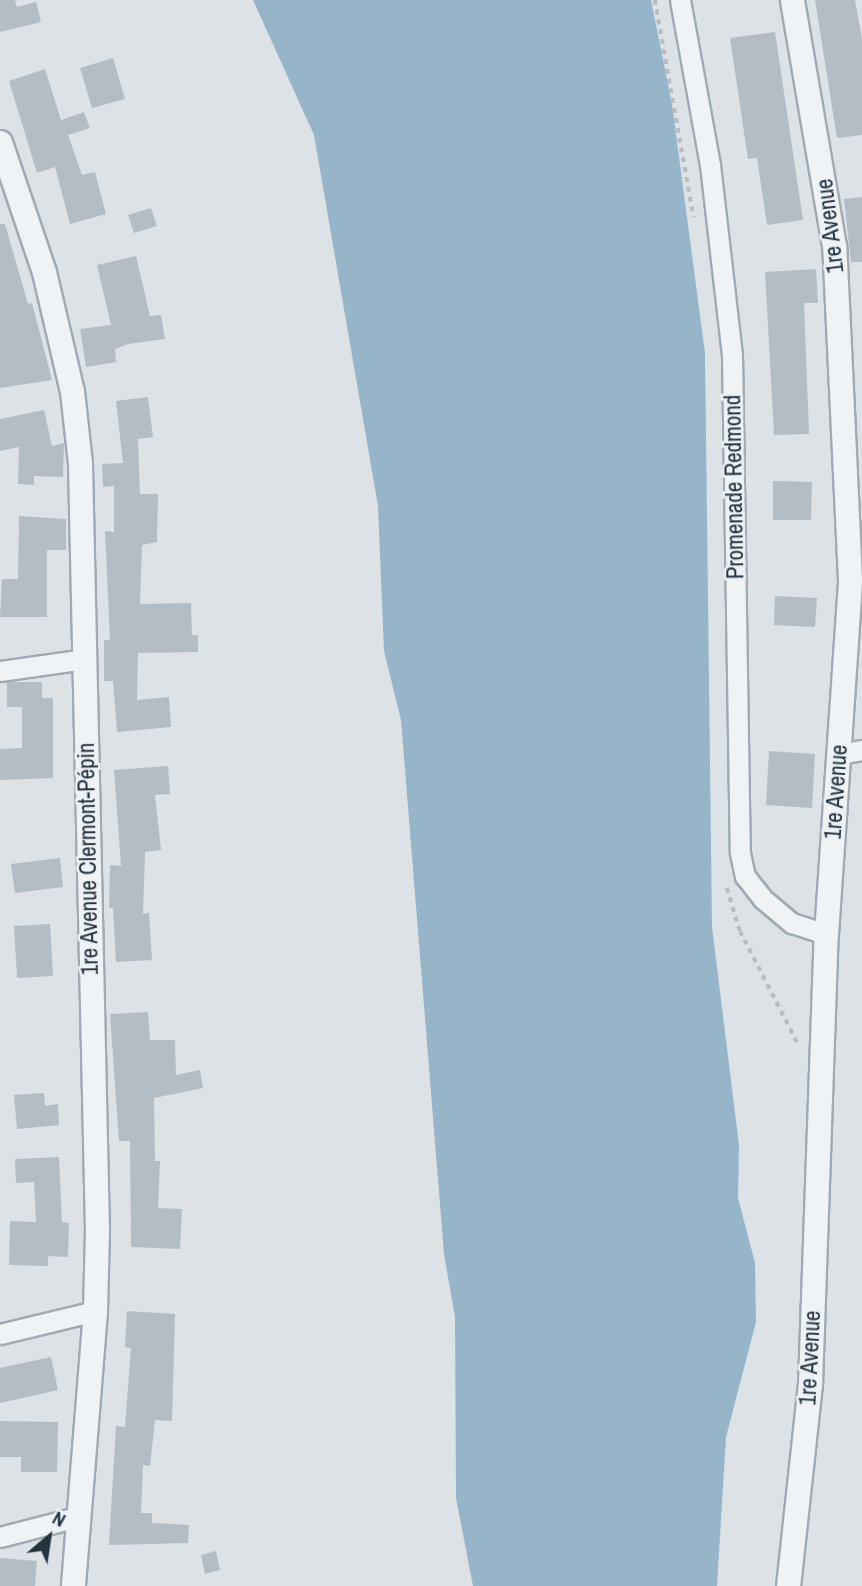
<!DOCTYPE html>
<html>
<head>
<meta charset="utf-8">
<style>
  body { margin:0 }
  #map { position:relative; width:862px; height:1586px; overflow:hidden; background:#dde2e7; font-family:"Archivo Narrow",sans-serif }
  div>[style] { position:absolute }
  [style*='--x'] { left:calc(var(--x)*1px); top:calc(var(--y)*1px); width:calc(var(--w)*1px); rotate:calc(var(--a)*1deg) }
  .water>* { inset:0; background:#97b5c9 }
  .building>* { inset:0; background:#b4bcc4 }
  .path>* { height:3.5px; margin-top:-1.75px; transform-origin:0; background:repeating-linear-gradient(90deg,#b7bdc2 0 5px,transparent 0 10px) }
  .roads { filter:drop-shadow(2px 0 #a2aab1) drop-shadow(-2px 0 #a2aab1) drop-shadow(0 2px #a2aab1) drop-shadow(0 -2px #a2aab1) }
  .minor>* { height:19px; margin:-9.5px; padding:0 9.5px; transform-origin:9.5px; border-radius:9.5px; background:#f0f3f6 }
  .tertiary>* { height:23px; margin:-11.5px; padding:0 11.5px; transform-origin:11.5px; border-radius:11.5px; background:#f0f3f6 }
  span { translate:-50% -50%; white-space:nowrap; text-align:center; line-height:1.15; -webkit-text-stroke:5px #ecf1f5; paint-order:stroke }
  .street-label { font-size:23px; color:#26323e }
  .north { position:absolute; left:14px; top:1502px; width:70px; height:70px; -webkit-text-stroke:5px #ecf1f5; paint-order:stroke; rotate:29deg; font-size:19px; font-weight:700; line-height:28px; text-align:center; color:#26323e }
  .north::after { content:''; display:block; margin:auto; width:24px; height:32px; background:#26323e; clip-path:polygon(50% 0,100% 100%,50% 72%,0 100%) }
</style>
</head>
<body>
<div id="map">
  <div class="water">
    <i style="clip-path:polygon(253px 0,651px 0,672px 104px,705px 353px,712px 927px,739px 1145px,738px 1198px,755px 1263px,756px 1322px,726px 1437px,717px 1586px,473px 1586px,456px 1498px,455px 1317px,444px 1254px,401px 720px,384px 651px,378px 506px,314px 135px)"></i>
  </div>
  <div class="building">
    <i style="clip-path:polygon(0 0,15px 0,17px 7px,36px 2px,41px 22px,0 32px)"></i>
    <i style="clip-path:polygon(815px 0,855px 0,862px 39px,862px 135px,837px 138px)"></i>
    <i style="clip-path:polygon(775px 32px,803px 220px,767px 225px,757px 158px,748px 159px,730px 38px)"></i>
    <i style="clip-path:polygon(113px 58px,125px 99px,92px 108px,80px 68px)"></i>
    <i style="clip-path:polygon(45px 69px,61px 120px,84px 112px,90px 128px,68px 135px,82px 175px,95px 172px,106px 214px,70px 224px,55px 167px,37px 173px,9px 81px)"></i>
    <i style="clip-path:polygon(862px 197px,862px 262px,851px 262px,844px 199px)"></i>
    <i style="clip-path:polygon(151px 208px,157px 226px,134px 233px,128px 215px)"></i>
    <i style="clip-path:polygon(0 224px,5px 224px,28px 304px,32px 303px,52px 380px,0 388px)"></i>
    <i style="clip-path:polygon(136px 256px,150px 316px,161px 315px,165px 339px,128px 344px,115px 349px,116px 362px,86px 367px,80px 329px,111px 325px,97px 265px)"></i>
    <i style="clip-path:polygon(816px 269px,818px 303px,804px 303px,809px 434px,774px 435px,765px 272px)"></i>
    <i style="clip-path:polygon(148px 397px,153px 437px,138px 439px,140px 494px,158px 494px,157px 542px,142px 545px,140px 604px,191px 603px,192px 635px,198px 635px,198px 652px,138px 653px,137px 700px,169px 697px,171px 727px,117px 732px,113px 681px,104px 681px,104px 640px,110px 640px,105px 531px,114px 532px,114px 486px,103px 487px,102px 464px,123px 463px,116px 401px)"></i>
    <i style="clip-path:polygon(44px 410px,52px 446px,64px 443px,63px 477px,34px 476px,34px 485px,18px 484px,19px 447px,0 451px,0 419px)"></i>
    <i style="clip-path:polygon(773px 481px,812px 482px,811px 520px,773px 520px)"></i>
    <i style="clip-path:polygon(19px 516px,66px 519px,66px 550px,47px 550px,47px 617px,0 617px,2px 579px,18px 579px)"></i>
    <i style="clip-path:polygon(775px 596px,817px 598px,815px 627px,774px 625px)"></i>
    <i style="clip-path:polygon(7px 682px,42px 682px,42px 698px,53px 698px,53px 778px,0 780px,0 749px,22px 748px,22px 707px,7px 707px)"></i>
    <i style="clip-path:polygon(769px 751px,815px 754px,812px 808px,766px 805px)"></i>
    <i style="clip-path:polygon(168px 766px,170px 794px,155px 795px,161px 850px,145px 852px,143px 914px,149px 913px,152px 960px,116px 962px,113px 908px,109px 908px,110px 865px,121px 866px,114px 770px)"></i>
    <i style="clip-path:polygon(60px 858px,63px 887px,15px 893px,11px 864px)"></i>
    <i style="clip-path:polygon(50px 924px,53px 976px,17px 978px,14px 926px)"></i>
    <i style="clip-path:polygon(148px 1012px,150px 1040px,175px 1040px,176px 1075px,200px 1070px,203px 1088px,154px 1098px,155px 1161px,160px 1161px,158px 1208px,182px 1209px,180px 1249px,131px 1247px,130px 1141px,119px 1141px,110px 1014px)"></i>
    <i style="clip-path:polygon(44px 1093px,45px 1106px,58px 1104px,59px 1125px,17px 1129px,14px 1095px)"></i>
    <i style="clip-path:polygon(59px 1157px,62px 1222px,69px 1223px,68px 1257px,48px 1256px,48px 1266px,9px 1265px,10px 1221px,36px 1222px,34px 1182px,16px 1183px,15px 1159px)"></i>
    <i style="clip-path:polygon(127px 1311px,175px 1314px,172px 1421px,155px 1420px,150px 1466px,143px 1465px,141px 1513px,152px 1513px,152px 1523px,189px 1525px,188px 1543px,109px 1545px,116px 1426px,125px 1427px,131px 1348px,125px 1347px)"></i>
    <i style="clip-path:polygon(51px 1357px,58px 1390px,0 1403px,0 1368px)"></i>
    <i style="clip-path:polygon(0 1421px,58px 1422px,57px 1472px,21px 1472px,21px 1457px,0 1457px)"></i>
    <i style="clip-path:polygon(216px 1551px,220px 1570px,205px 1574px,201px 1555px)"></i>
    <i style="clip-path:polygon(0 1558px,37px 1561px,35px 1586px,0 1586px)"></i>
  </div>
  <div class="path">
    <i style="--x:655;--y:0;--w:221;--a:79.9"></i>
    <i style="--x:727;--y:888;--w:45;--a:73.2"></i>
    <i style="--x:740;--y:931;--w:129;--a:62.8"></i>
  </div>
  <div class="roads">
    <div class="minor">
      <i style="--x:680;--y:0;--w:168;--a:79.7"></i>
      <i style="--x:710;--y:165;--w:191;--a:83.4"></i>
      <i style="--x:732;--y:355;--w:498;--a:89.1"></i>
      <i style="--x:740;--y:853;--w:24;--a:78"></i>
      <i style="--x:745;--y:876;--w:29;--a:52"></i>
      <i style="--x:763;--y:899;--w:38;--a:40"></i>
      <i style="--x:792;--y:923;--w:36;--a:18"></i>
      <i style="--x:0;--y:671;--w:86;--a:-8"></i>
      <i style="--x:839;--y:754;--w:23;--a:-10"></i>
      <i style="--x:0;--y:1334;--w:98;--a:-13.6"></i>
      <i style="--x:0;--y:1537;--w:80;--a:-14.6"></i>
    </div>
    <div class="tertiary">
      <i style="--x:0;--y:142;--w:137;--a:71.3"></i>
      <i style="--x:44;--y:272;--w:122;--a:76.8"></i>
      <i style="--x:72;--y:391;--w:73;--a:83.7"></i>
      <i style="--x:80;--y:464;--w:765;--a:88.73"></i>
      <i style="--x:97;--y:1229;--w:82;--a:91.4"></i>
      <i style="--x:95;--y:1311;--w:276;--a:94.6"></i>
      <i style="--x:788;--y:1586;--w:203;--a:-83.8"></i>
      <i style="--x:810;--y:1384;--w:450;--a:-88"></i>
      <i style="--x:826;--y:934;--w:355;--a:-86.1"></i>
      <i style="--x:850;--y:580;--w:334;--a:-92.7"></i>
      <i style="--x:834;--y:246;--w:250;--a:-99.7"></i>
    </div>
  </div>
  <div class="street-label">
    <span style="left:830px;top:226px;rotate:-97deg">1re Avenue</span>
    <span style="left:734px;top:487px;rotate:-91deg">Promenade Redmond</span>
    <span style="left:836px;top:792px;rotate:-86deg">1re Avenue</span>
    <span style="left:88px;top:859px;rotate:-91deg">1re Avenue Clermont-Pépin</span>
    <span style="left:810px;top:1358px;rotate:-87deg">1re Avenue</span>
  </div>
  <div class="north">N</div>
</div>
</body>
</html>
